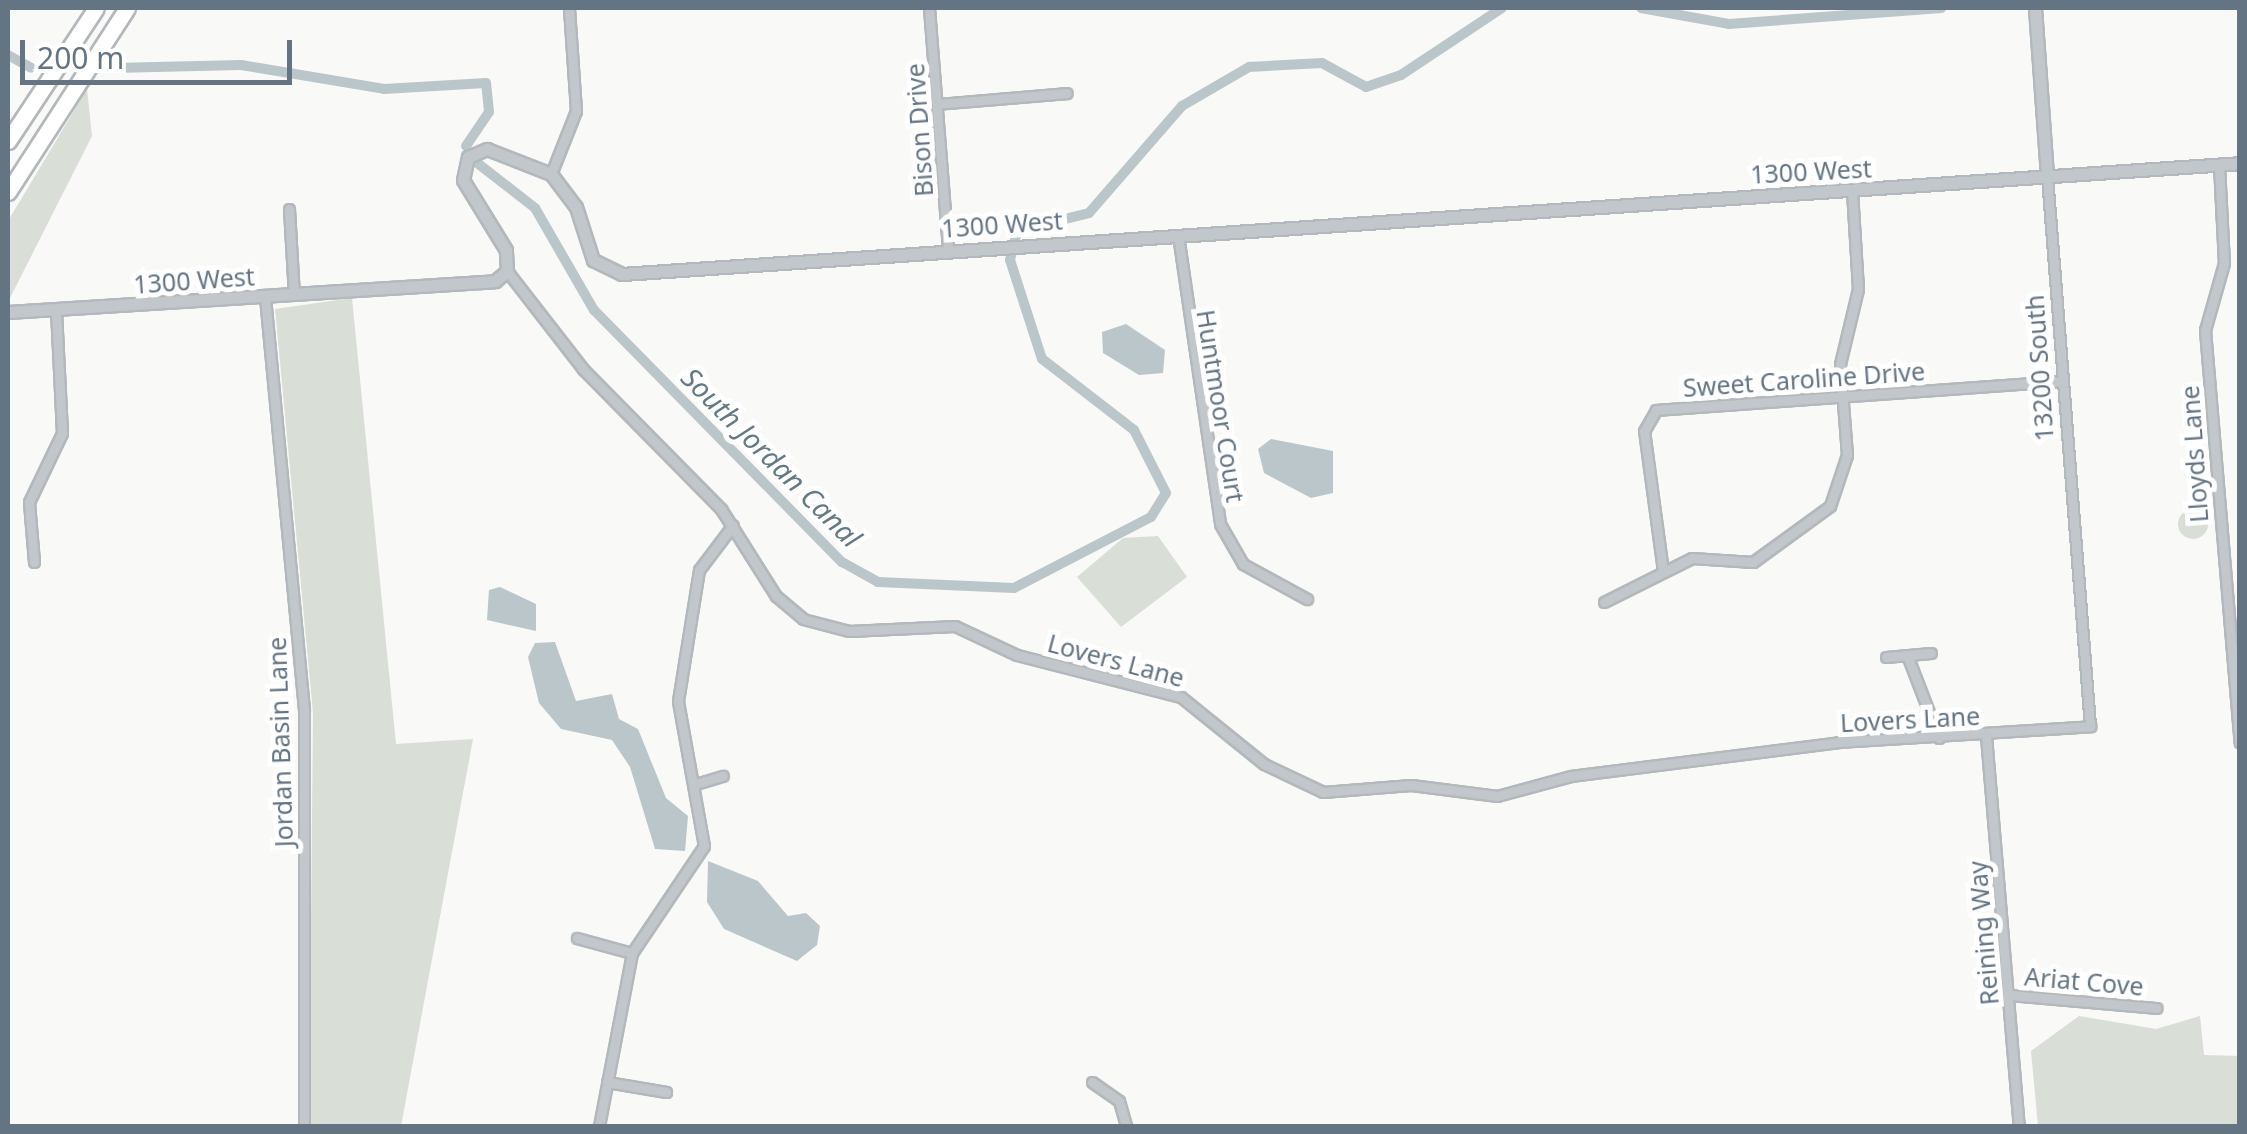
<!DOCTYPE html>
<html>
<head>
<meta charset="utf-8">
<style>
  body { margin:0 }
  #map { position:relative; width:2247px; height:1134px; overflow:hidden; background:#f9f9f7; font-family:"Noto Sans",sans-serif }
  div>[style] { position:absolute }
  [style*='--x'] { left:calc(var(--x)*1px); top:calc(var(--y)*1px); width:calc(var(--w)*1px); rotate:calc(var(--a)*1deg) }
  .green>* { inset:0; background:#d9ded6 }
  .round { border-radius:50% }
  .water>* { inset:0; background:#bbc6cb }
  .canal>* { height:10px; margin:-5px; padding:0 5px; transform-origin:5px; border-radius:5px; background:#bbc6cb }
  .roads { filter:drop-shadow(2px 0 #b3b8bc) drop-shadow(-2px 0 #b3b8bc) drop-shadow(0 2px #b3b8bc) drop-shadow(0 -2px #b3b8bc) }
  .minor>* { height:9px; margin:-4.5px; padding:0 4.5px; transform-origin:4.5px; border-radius:4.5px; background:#c2c7cb }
  .tertiary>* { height:11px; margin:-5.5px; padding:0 5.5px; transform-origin:5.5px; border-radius:5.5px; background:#c2c7cb }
  .motorway>* { height:15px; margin:-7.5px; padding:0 7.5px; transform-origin:7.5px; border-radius:7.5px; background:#fff }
  span { translate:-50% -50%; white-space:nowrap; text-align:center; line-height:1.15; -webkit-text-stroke:10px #fff; paint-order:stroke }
  .street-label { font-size:25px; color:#647482 }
  .water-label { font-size:28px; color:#637a83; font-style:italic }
  .frame { position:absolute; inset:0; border:10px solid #647482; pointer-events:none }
  .scale { position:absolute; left:20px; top:40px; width:272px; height:45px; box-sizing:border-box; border:5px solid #647482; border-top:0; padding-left:12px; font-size:30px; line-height:35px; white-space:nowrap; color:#647482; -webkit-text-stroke:8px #fff; paint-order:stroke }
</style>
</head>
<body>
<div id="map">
  <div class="green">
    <i style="clip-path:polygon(87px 89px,92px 136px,8px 302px,8px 221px)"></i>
    <i style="clip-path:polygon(352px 298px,396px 744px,473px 739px,401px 1126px,309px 1126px,313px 713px,275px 309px)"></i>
    <i class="round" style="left:2178px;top:509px;width:30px;height:30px"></i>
    <i style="clip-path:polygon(1158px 536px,1187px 577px,1121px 627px,1077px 577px,1123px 538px)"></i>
    <i style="clip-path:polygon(2079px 1016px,2156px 1029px,2200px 1016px,2204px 1055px,2239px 1056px,2239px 1126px,2038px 1126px,2031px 1051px)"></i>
  </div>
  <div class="water">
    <i style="clip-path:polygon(1126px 324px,1165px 350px,1163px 373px,1139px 375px,1103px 353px,1102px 332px)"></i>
    <i style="clip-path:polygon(1271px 439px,1333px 451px,1333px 493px,1311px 498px,1264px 473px,1258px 449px)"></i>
    <i style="clip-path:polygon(500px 587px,536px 604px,536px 631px,487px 620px,489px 590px)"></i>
    <i style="clip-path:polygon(555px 642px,576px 701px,612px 694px,619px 719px,638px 729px,666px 798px,688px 816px,685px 851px,655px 849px,630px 767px,612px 740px,561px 729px,539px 703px,528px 657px,535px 643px)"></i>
    <i style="clip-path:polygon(708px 861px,758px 881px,788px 916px,806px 913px,820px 926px,817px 945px,797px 961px,724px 929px,707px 902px)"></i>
  </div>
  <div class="canal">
    <i style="--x:1641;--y:8;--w:89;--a:10.3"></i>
    <i style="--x:1729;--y:24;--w:213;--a:-4.3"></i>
    <i style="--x:8;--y:55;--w:26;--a:29"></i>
    <i style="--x:113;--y:68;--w:128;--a:-1.3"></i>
    <i style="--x:241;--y:65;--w:145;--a:9.5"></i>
    <i style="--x:384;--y:89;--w:102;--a:-3.4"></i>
    <i style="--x:486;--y:83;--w:29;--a:84"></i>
    <i style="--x:489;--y:112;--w:41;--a:124.1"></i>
    <i style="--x:476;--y:162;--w:75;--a:37.9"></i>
    <i style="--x:535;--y:208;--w:118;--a:60"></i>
    <i style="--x:594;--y:310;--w:354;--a:45.5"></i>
    <i style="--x:842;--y:562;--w:41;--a:29.1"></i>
    <i style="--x:878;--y:582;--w:136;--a:2.5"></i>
    <i style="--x:1014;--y:588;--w:154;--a:-27.4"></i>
    <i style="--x:1151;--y:517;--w:28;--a:-58"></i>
    <i style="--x:1166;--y:493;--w:71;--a:-116.9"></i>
    <i style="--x:1134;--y:430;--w:116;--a:-142.3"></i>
    <i style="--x:1042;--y:359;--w:104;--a:-107.9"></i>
    <i style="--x:1010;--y:260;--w:30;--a:-76"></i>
    <i style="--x:1017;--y:231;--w:74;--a:-14"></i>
    <i style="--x:1089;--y:213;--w:142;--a:-49"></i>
    <i style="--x:1182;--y:106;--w:78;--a:-30.2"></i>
    <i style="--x:1249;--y:67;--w:73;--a:-3.1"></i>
    <i style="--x:1322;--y:63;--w:50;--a:28.6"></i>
    <i style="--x:1366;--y:87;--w:37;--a:-19"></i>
    <i style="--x:1401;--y:75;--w:121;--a:-33.6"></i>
  </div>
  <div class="roads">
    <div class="minor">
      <i style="--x:929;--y:8;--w:243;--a:85.5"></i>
      <i style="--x:937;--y:104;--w:130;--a:-4.8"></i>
      <i style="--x:2219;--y:165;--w:98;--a:87.1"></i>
      <i style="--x:2224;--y:263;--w:70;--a:105.8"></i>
      <i style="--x:2205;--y:330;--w:414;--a:85.2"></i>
      <i style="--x:551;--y:174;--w:68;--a:-68.4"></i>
      <i style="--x:576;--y:111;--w:103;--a:-93.9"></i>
      <i style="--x:289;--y:209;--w:86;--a:86.7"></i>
      <i style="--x:1178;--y:235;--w:292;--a:81.7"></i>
      <i style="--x:1220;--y:524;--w:46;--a:60.1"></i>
      <i style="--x:1243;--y:564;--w:73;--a:28.7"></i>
      <i style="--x:507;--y:271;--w:124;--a:52.2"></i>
      <i style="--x:583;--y:369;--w:197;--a:45.4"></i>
      <i style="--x:721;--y:509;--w:103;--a:57.7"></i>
      <i style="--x:776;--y:596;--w:35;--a:40"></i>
      <i style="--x:803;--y:619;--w:48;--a:14.6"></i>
      <i style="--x:849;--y:631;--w:106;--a:-2.7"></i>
      <i style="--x:955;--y:626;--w:68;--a:25.1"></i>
      <i style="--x:1017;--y:655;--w:169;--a:14.4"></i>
      <i style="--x:1181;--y:697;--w:107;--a:38.9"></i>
      <i style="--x:1264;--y:764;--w:65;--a:25.4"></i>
      <i style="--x:1323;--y:792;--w:88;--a:-4.5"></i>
      <i style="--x:1411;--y:785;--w:87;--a:7.3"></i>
      <i style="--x:1497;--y:796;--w:77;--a:-15.1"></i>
      <i style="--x:1571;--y:776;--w:270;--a:-7.2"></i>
      <i style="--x:1839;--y:742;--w:252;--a:-3.6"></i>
      <i style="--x:2090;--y:726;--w:552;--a:-94.47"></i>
      <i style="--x:265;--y:297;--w:416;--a:84.6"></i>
      <i style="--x:304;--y:711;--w:415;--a:90"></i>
      <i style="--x:34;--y:562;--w:60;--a:-94.8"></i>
      <i style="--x:29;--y:502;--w:76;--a:-64.4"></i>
      <i style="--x:62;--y:433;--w:121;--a:-92.8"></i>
      <i style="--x:1663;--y:571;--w:141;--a:-97.7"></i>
      <i style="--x:1644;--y:431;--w:24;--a:-60"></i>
      <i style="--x:1656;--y:410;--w:408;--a:-4.1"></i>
      <i style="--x:1604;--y:602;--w:98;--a:-26.6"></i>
      <i style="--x:1692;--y:558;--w:61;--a:3.8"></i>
      <i style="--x:1753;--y:562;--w:95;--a:-36"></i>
      <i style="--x:1830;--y:506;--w:54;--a:-71.6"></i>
      <i style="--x:1847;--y:455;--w:91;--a:-94.4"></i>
      <i style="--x:1840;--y:364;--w:77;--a:-76.5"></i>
      <i style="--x:1858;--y:289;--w:97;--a:-93.5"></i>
      <i style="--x:1907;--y:655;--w:89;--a:68.9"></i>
      <i style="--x:1886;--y:657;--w:45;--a:-5.1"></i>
      <i style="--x:1986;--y:736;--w:391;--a:85.2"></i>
      <i style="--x:696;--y:784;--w:28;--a:-17"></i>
      <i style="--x:577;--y:938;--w:57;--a:15.3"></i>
      <i style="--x:2008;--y:995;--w:149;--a:5"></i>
      <i style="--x:607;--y:1082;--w:60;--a:9.6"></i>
      <i style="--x:1092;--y:1082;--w:33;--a:35"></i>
      <i style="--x:1119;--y:1101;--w:26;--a:74"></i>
      <i style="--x:599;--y:1126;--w:176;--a:-79.2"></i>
      <i style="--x:632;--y:953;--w:129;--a:-56.1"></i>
      <i style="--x:704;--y:846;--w:147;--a:-100.2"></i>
      <i style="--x:678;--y:701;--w:133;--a:-80.9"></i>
      <i style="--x:699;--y:570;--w:56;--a:-52.9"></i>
    </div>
    <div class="tertiary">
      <i style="--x:2035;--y:8;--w:168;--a:85.9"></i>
      <i style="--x:8;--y:312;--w:488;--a:-3.6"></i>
      <i style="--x:495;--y:281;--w:16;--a:-40"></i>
      <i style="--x:507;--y:271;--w:21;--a:-93"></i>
      <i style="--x:506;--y:250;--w:82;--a:-121.6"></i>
      <i style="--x:463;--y:180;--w:24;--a:-78"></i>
      <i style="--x:468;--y:157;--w:21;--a:-23"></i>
      <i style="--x:487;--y:149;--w:69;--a:21.3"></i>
      <i style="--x:551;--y:174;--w:41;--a:52.9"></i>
      <i style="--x:576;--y:207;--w:56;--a:72.2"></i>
      <i style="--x:593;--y:260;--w:32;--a:26"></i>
      <i style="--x:622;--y:274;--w:1622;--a:-3.92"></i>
    </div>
    <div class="motorway">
      <i style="--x:8;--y:141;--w:159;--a:-56.5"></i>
      <i style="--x:8;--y:192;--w:219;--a:-57.1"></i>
    </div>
  </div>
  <div class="street-label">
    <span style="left:919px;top:130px;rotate:-94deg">Bison Drive</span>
    <span style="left:1811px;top:171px;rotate:-3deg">1300 West</span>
    <span style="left:1002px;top:224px;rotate:-4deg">1300 West</span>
    <span style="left:194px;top:280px;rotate:-4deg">1300 West</span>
    <span style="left:2039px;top:368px;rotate:-94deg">13200 South</span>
    <span style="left:1804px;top:379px;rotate:-4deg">Sweet Caroline Drive</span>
    <span style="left:1221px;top:406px;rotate:81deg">Huntmoor Court</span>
    <span style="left:2194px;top:454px;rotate:-94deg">Lloyds Lane</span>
    <span style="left:1116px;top:660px;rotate:15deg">Lovers Lane</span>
    <span style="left:1910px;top:719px;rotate:-3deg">Lovers Lane</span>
    <span style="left:280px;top:742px;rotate:-92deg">Jordan Basin Lane</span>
    <span style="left:1983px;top:933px;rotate:-95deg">Reining Way</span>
    <span style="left:2084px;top:981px;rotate:5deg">Ariat Cove</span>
  </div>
  <div class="water-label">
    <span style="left:772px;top:457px;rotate:45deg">South Jordan Canal</span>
  </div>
  <div class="frame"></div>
  <div class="scale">200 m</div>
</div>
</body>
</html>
